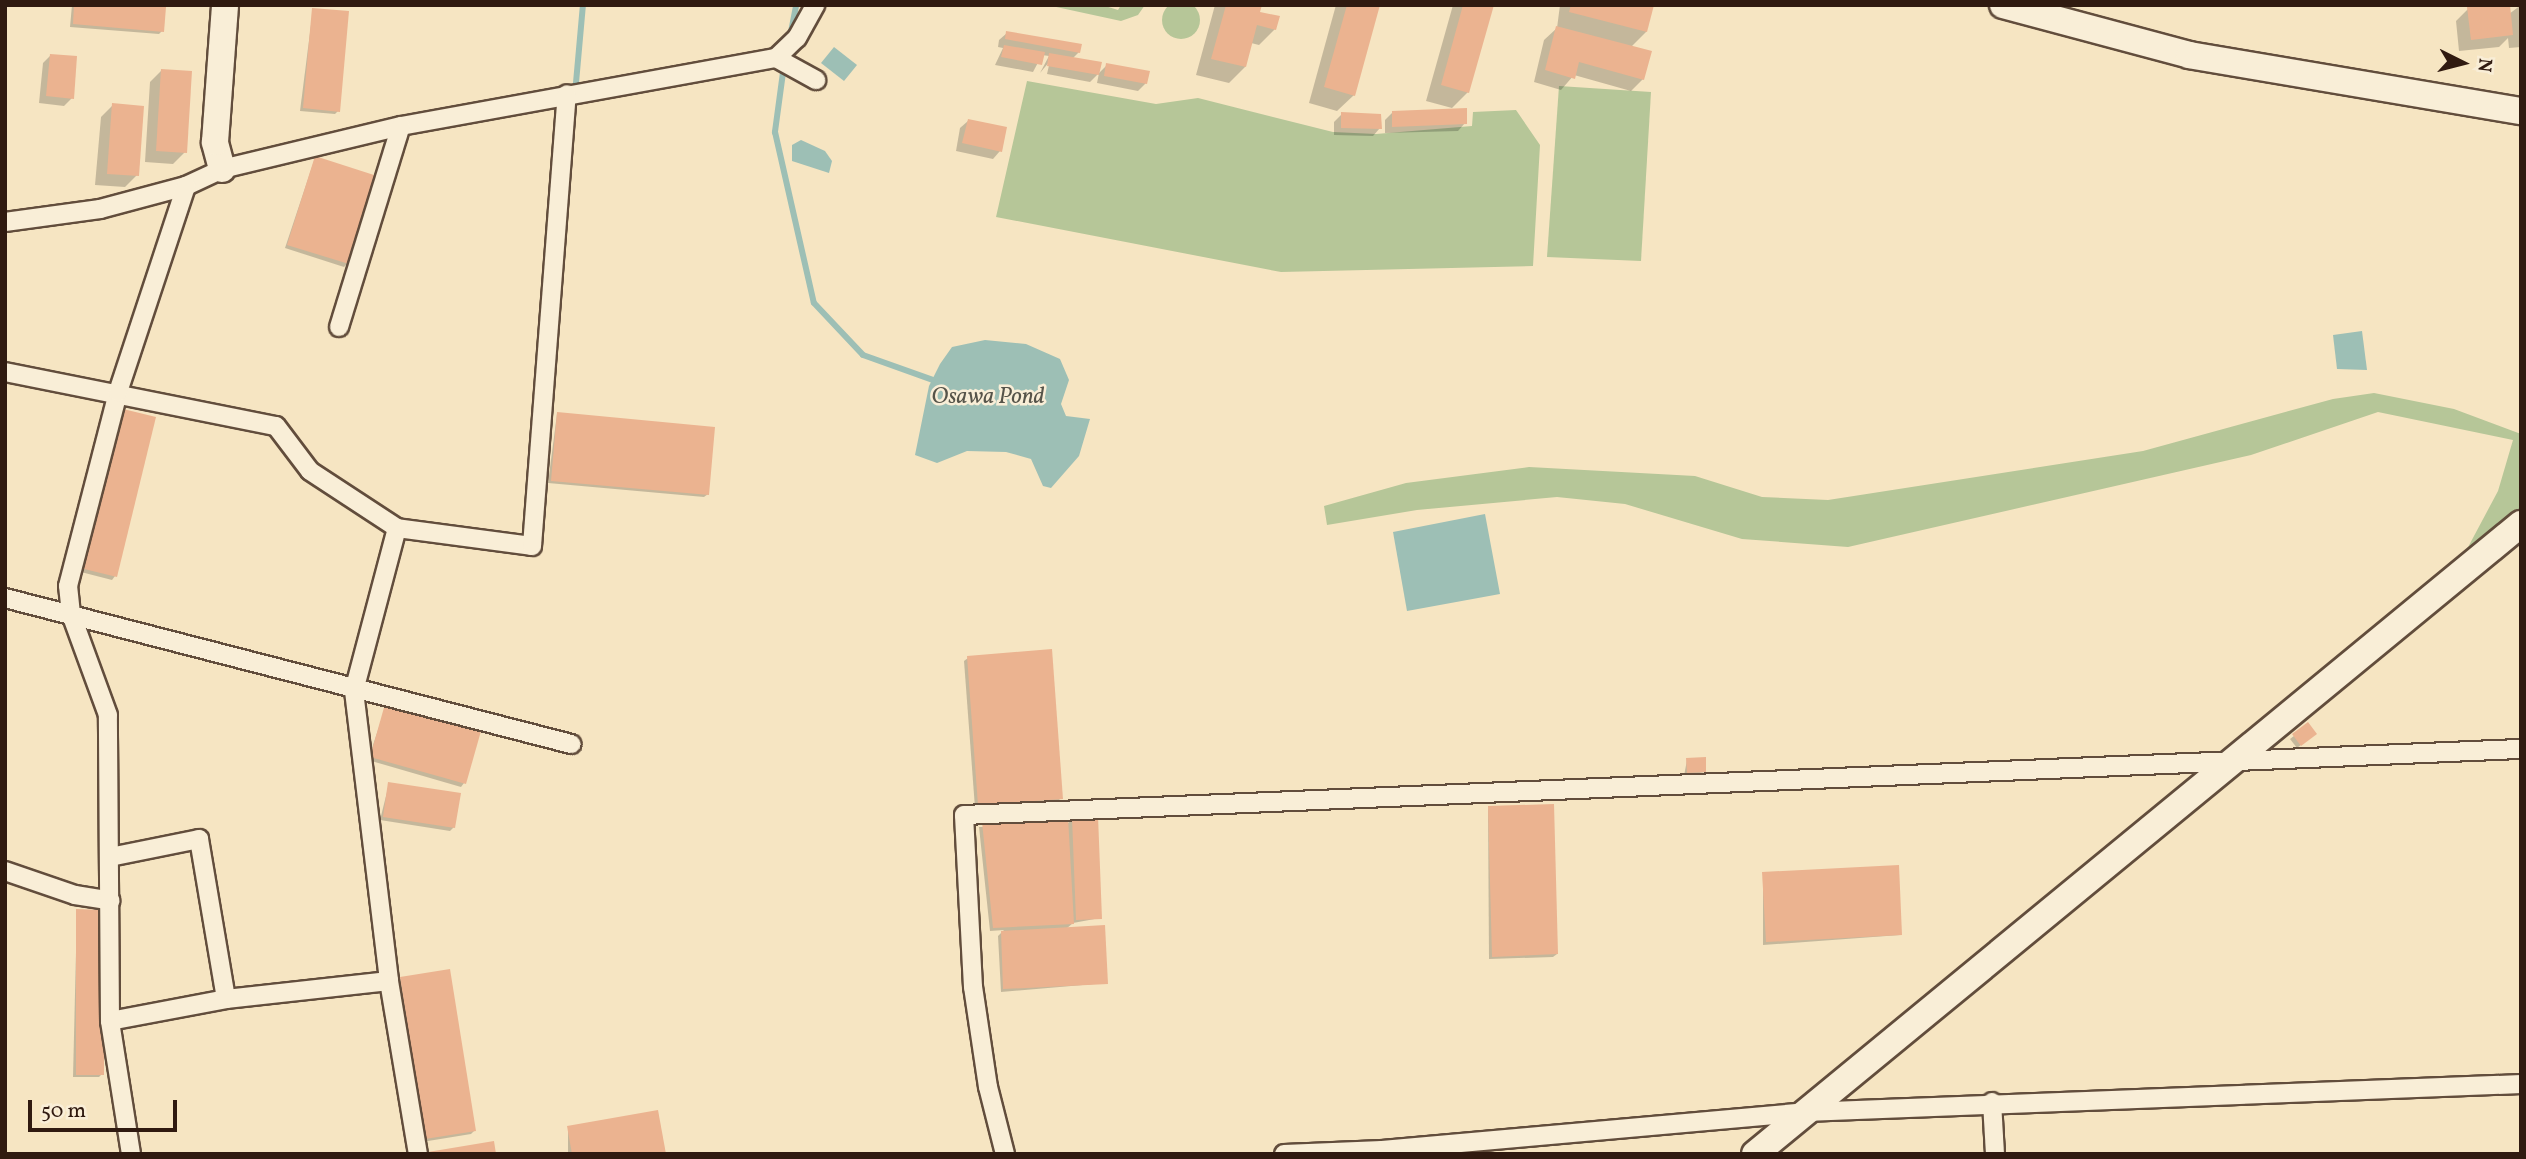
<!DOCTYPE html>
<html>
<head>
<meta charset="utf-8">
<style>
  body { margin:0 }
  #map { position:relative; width:2526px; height:1159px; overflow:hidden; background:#f6e5c2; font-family:Vollkorn,serif }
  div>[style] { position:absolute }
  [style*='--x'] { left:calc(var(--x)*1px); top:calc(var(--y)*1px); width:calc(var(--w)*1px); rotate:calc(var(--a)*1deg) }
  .green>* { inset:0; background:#b6c698 }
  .round { border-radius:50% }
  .water>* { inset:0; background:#9dbfb5 }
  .shadow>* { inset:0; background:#0003 }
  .stream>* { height:6px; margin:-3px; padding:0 3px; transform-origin:3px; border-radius:3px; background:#9dbfb5 }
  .building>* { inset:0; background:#ebb390 }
  .roads { filter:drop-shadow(2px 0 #624d3c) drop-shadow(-2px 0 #624d3c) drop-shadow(0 2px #624d3c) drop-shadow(0 -2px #624d3c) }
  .street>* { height:18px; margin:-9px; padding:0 9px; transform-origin:9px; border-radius:9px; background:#f9eed7 }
  .secondary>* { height:26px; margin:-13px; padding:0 13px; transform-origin:13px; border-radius:13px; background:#f9eed7 }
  span { translate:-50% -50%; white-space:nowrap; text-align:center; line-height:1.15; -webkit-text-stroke:5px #f9eed7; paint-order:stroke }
  .water-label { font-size:23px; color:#56544a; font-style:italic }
  .frame { position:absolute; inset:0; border:7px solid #301a10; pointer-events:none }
  .north { position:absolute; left:2428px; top:28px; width:70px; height:70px; -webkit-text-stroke:5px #f9eed7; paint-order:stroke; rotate:96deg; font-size:19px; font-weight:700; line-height:28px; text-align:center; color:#301a10 }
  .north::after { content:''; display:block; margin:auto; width:24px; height:32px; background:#301a10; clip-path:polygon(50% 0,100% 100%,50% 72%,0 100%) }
  .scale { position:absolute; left:28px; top:1100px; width:149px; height:32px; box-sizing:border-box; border:4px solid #301a10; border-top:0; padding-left:9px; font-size:21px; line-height:24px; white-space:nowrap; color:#301a10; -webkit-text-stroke:5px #f9eed7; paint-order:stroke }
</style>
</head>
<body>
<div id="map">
  <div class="green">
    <i class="round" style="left:1162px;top:1px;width:38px;height:38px"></i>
    <i style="clip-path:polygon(1047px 5px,1102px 5px,1118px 10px,1121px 5px,1145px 5px,1138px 15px,1121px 21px)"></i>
    <i style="clip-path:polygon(1027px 81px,1156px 104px,1198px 98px,1333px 132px,1376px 134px,1472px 126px,1473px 112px,1516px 110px,1540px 145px,1533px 266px,1281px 272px,996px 217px)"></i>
    <i style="clip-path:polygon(1559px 86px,1651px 92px,1641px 261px,1547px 257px)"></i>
    <i style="clip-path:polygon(2374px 393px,2454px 409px,2521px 434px,2521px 508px,2466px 551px,2498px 491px,2513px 440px,2378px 412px,2251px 455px,1848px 547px,1742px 539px,1625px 504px,1557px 497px,1417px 510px,1327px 525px,1324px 506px,1406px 483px,1529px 467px,1695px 476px,1762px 497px,1828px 500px,2143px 451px,2333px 399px)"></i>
  </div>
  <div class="water">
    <i style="clip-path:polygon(834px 47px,857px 65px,844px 81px,821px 63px)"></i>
    <i style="clip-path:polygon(801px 140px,825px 151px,832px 161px,829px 173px,792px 161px,792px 145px)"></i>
    <i style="clip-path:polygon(2362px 331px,2367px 370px,2337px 369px,2333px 335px)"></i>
    <i style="clip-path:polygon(985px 340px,1026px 344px,1060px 359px,1069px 380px,1061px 404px,1066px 416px,1090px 419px,1079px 456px,1051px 488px,1043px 486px,1031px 459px,1006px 452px,967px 451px,937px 463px,915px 455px,929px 386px,940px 364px,952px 347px)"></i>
    <i style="clip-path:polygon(1485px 514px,1500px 594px,1407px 611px,1393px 532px)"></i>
  </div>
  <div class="shadow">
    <i style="clip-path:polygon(72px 5px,164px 9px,162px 31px,159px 34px,70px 27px)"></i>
    <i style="clip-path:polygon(1215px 5px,1260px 5px,1258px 13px,1275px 29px,1259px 45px,1251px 43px,1245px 67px,1229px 83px,1196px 75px)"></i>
    <i style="clip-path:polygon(1336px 5px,1378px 5px,1354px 95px,1337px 111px,1309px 103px)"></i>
    <i style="clip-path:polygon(1453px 5px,1492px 5px,1468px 92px,1452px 108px,1426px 101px)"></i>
    <i style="clip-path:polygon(1560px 5px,1653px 5px,1646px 32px,1630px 48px,1643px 79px,1631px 91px,1574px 75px,1561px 90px,1534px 82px,1544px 40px,1557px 28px)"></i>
    <i style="clip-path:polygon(2508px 5px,2509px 14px,2521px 5px,2521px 47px,2509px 48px,2508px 38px,2499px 47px,2459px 51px,2456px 21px,2468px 9px)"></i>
    <i style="clip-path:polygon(313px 9px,338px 111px,335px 114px,300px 111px)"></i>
    <i style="clip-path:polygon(1007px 33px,1079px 52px,1072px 59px,1098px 74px,1107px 65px,1146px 83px,1138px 91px,1097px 83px,1099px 73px,1090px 82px,1047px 74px,1050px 61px,1040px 73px,1049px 56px,1042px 55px,1033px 72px,995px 65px,1003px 48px,998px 47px,999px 40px)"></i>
    <i style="clip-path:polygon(51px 55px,72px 98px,64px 106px,39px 103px,43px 63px)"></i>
    <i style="clip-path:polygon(162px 70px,185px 152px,173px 164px,145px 162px,150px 82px)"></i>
    <i style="clip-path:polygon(113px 105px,137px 175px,125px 187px,95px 185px,101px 117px)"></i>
    <i style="clip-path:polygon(1393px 112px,1465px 123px,1458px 131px,1385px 133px,1385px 120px)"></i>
    <i style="clip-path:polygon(1342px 114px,1380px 128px,1373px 136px,1334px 135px,1334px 122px)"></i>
    <i style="clip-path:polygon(968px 121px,1000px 151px,993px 159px,956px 151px,960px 128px)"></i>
    <i style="clip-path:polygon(315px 158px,348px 263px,344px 267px,285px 248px)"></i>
    <i style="clip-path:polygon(119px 410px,115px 576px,112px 580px,77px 571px)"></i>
    <i style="clip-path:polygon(557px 414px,708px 494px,704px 497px,548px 483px)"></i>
    <i style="clip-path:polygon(968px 658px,1061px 798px,1058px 801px,975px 808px,964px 661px)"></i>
    <i style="clip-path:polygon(386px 706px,464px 783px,461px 787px,368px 760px)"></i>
    <i style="clip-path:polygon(2308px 725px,2311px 737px,2297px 748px,2290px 739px)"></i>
    <i style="clip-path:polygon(1687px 760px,1705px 772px,1684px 776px)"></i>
    <i style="clip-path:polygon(389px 784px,454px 827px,450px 831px,380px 820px)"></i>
    <i style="clip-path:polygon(1488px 808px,1557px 954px,1553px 957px,1489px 959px)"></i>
    <i style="clip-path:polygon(1072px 819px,1100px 918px,1073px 923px,1066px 929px,1106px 983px,1001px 992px,998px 936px,1004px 930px,990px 931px,979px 827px,1067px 824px)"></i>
    <i style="clip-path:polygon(1763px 874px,1900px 935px,1763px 945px)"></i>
    <i style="clip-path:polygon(77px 911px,102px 1074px,99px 1077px,73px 1077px)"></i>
    <i style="clip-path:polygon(401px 978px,474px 1131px,471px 1134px,422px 1142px,397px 982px)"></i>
    <i style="clip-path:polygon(568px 1127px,664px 1154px,568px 1154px)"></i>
  </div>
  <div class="stream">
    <i style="--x:790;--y:37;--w:33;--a:-79"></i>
    <i style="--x:784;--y:65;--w:68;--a:97.7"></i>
    <i style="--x:775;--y:132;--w:175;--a:77.2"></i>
    <i style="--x:814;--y:303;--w:71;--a:46.7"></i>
    <i style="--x:863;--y:355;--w:74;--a:19.7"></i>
    <i style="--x:575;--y:94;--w:89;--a:-84.9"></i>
  </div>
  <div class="building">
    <i style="clip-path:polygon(74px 5px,166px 7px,164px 32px,73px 24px)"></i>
    <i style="clip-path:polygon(1226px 5px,1262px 5px,1260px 12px,1280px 16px,1276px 30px,1257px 25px,1246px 67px,1211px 59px)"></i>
    <i style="clip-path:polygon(1347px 5px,1380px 5px,1355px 96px,1324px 87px)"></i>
    <i style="clip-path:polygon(1463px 5px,1494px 5px,1469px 93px,1441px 85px)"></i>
    <i style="clip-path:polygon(1571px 5px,1654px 5px,1647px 32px,1569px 12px)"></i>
    <i style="clip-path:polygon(2510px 5px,2513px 35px,2471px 40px,2467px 7px)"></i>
    <i style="clip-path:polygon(312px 8px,349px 11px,340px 112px,303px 108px)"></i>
    <i style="clip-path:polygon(1556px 26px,1652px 51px,1644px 80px,1579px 62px,1575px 79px,1545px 70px)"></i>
    <i style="clip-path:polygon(1006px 31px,1082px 44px,1080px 53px,1005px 39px)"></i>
    <i style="clip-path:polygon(1004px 45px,1045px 52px,1042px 65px,1001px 57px)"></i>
    <i style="clip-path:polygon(1049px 53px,1102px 62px,1099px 75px,1047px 66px)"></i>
    <i style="clip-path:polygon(50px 54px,77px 56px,74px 99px,46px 96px)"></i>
    <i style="clip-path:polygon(1106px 63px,1150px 71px,1147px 84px,1104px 76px)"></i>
    <i style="clip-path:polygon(161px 69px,192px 71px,187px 153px,156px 151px)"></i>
    <i style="clip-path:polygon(112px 103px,144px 106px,139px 176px,107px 174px)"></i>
    <i style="clip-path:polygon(1467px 108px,1467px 124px,1392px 127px,1392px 111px)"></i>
    <i style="clip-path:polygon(1341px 112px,1381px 114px,1382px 129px,1341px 128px)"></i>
    <i style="clip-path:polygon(968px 119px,1007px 127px,1002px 152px,962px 143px)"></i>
    <i style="clip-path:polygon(315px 156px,377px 176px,349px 264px,287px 245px)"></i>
    <i style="clip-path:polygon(119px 408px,156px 417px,117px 577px,80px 568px)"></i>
    <i style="clip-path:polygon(557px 412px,715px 427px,709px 495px,551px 481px)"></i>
    <i style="clip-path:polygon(1052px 649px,1063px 799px,978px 805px,967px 656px)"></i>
    <i style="clip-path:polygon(385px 704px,481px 731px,466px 784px,370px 757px)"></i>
    <i style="clip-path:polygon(2308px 722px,2317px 734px,2301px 746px,2292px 734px)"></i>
    <i style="clip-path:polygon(1706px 757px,1706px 772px,1687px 773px,1686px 758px)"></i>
    <i style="clip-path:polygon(388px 782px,461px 793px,455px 828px,383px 817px)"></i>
    <i style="clip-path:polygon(1554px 804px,1558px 954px,1492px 957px,1488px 806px)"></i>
    <i style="clip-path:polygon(1098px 816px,1102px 919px,1076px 920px,1072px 817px)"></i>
    <i style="clip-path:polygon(1068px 817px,1074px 924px,993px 928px,982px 822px)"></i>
    <i style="clip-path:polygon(1899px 865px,1902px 935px,1766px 942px,1762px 872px)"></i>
    <i style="clip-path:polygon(76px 909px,104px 910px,104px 1075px,76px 1075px)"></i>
    <i style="clip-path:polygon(1105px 925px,1108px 984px,1003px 989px,1001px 931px)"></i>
    <i style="clip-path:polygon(450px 969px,476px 1131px,425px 1139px,400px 977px)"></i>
    <i style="clip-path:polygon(658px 1110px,666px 1154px,572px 1154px,567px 1126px)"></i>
    <i style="clip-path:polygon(494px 1141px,496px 1154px,428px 1154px,428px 1152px)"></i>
  </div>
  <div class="roads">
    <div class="street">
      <i style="--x:776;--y:58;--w:46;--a:28.8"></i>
      <i style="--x:5;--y:222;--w:96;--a:-7.8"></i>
      <i style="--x:100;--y:209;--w:89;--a:-15"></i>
      <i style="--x:186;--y:186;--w:40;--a:-25"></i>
      <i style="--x:222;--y:169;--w:184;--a:-13.5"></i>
      <i style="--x:401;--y:126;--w:381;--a:-10.3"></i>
      <i style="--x:776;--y:58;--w:29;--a:-44"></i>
      <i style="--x:797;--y:38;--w:38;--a:-61"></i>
      <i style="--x:339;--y:327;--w:210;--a:-72.9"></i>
      <i style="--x:5;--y:372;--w:276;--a:11.3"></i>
      <i style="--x:276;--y:426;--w:56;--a:52.9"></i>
      <i style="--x:310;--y:471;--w:104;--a:33.2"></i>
      <i style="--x:397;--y:528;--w:136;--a:7.6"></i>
      <i style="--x:532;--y:546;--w:453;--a:-85.6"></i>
      <i style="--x:397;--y:528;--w:169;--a:104.8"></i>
      <i style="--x:354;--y:691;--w:292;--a:83.1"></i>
      <i style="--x:389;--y:981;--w:175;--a:80.5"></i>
      <i style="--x:5;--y:598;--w:585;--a:14.46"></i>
      <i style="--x:110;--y:857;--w:91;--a:-11.4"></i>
      <i style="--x:199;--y:839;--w:162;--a:80.4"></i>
      <i style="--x:5;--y:871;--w:74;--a:18.9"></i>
      <i style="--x:75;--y:895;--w:36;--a:9"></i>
      <i style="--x:110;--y:1021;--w:118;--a:-10.7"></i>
      <i style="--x:226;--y:999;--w:164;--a:-6.3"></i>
      <i style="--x:1992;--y:1102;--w:52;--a:86.7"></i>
      <i style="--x:131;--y:1154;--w:135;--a:-99"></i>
      <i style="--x:110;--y:1021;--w:306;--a:-90.4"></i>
      <i style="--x:108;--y:715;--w:108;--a:-110.1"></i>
      <i style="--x:71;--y:614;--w:28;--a:-96"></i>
      <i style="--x:68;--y:586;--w:200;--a:-75.5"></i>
      <i style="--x:118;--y:392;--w:217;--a:-71.7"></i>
      <i style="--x:1005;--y:1154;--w:69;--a:-104.2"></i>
      <i style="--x:988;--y:1087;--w:101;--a:-98.5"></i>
      <i style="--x:973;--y:987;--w:172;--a:-93"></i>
      <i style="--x:964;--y:815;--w:1558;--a:-2.43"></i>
      <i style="--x:1284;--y:1154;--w:98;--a:-2.3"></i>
      <i style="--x:1382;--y:1150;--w:425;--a:-5.1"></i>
      <i style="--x:1805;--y:1112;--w:717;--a:-2.24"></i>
    </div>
    <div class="secondary">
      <i style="--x:2003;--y:5;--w:193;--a:15"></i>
      <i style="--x:2189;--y:55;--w:337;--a:9.6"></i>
      <i style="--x:222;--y:169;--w:28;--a:-105"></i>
      <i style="--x:215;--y:142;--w:137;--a:-85.8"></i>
      <i style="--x:1755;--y:1154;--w:992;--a:-39.44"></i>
    </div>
  </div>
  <div class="water-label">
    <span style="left:988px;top:397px">Osawa Pond</span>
  </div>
  <div class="frame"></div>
  <div class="north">N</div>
  <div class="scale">50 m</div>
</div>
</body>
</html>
